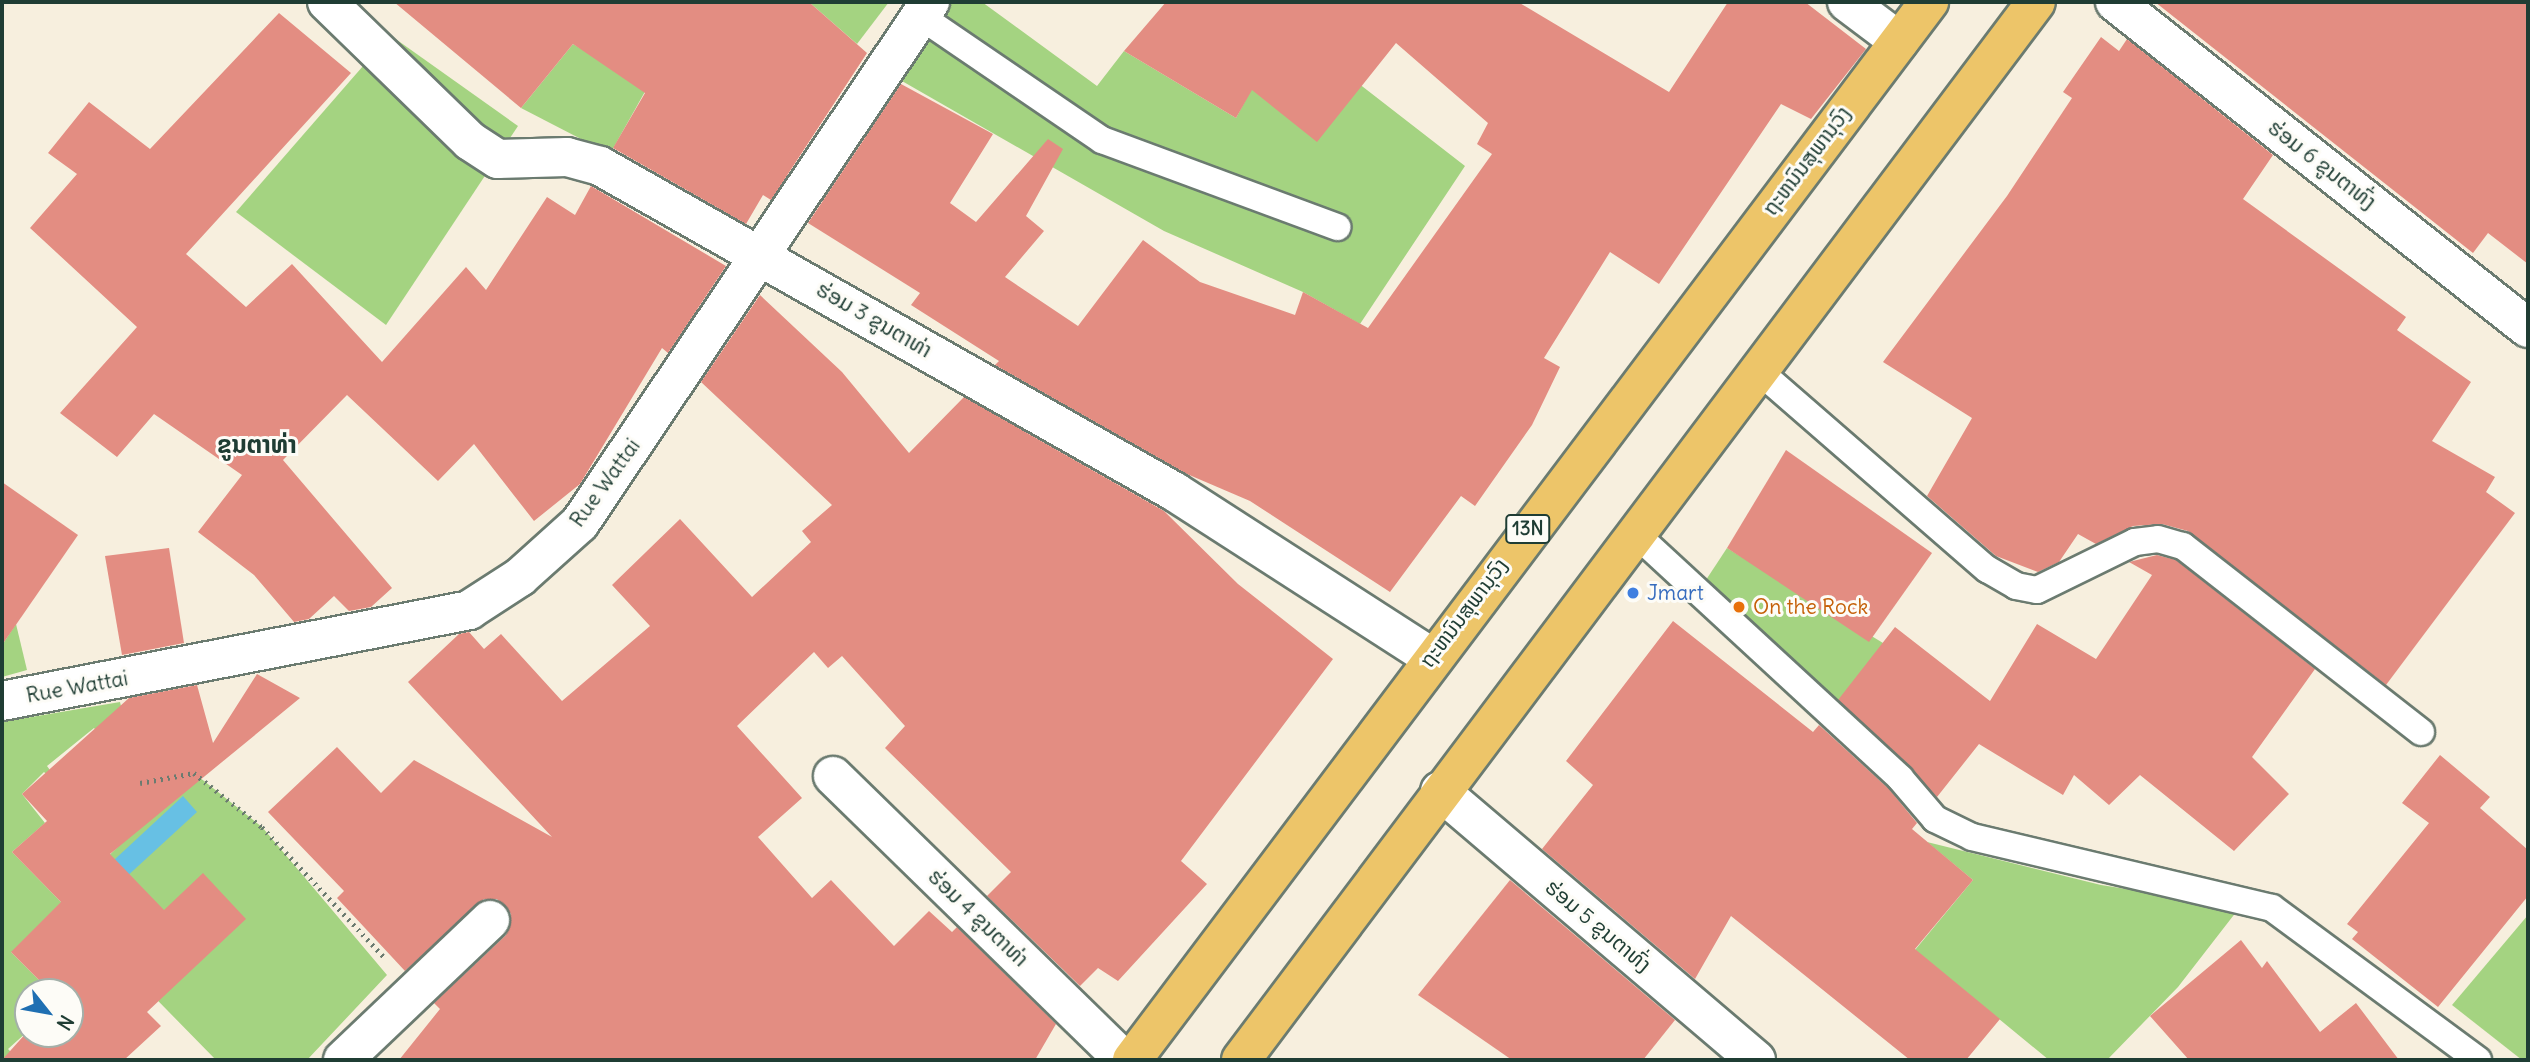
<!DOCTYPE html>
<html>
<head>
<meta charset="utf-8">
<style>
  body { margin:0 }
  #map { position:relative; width:2530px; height:1062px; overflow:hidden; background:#f7efde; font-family:Delius,"Noto Sans Lao",sans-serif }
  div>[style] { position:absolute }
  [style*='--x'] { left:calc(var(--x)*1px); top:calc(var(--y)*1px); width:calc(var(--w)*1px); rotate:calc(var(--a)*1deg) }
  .green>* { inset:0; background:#a4d381 }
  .water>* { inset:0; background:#67c0e4 }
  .building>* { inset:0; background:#e38d82 }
  .path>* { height:4.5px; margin-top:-2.25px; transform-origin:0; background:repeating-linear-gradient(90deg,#6b7b70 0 2px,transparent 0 7px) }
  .roads { filter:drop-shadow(2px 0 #6b7b70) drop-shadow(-2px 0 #6b7b70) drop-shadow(0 2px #6b7b70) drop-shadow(0 -2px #6b7b70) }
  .lane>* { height:26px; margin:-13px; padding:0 13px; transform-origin:13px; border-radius:13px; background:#fff }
  .street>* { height:38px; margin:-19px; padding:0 19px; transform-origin:19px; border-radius:19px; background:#fff }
  .highway>* { height:38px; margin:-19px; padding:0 19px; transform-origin:19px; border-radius:19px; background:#edc569 }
  .dots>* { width:19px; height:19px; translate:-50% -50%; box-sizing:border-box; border:4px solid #fdfcf7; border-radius:50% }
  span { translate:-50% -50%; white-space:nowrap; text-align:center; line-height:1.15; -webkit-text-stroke:6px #fdfcf7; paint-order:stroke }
  .shield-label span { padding:2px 5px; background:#fdfcf7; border:2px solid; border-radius:5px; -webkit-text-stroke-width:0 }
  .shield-label { font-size:19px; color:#1f3d34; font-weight:700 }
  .street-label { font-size:21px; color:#1f3d34 }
  .shop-label { font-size:21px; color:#366cbe }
  .left { translate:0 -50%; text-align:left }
  .food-label { font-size:21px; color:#c56008 }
  .quarter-label { font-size:24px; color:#1f3d34; font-weight:700 }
  .frame { position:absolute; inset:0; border:4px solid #1f3d34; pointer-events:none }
  .north { position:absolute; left:14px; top:978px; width:70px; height:70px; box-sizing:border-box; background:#fdfcf7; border:2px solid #a4b0a9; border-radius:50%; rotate:121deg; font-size:19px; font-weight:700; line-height:28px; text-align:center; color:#1f3d34 }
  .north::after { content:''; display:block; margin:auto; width:24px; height:32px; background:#1f6fb2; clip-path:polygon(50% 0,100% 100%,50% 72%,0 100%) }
</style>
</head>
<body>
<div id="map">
  <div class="green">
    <i style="clip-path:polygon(809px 2px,889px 2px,857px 44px)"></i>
    <i style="clip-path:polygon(936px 2px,982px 2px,1097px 86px,1124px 51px,1236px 118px,1252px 88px,1239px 12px,1248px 2px,1290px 2px,1278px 21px,1465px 166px,1360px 324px,1303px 292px,1164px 231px,888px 73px)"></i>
    <i style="clip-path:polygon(390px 35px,518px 126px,386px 325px,236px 212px)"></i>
    <i style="clip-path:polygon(573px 44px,647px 88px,610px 154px,521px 108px)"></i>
    <i style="clip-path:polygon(1727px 548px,1883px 643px,1877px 721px,1865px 737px,1702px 586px)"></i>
    <i style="clip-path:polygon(16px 624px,27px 670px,2px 677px,2px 645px)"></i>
    <i style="clip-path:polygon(120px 702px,140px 783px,94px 728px,47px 766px,68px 795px,44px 772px,22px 794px,45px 823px,12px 852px,61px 902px,194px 773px,262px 827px,387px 975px,307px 1060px,216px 1060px,119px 961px,11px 952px,51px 992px,28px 992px,28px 1031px,8px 1049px,19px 1060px,2px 1060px,2px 722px)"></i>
    <i style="clip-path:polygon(1927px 842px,2101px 885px,2240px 907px,2178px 987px,2107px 1060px,2049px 1060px,1915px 950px,1973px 880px)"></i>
    <i style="clip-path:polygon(2528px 915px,2528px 1060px,2522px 1060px,2452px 1005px)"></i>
  </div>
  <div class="water">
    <i style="clip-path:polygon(183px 796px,197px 812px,86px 914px,72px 899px)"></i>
  </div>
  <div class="building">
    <i style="clip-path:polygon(394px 2px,809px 2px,867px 53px,771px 200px,763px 195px,746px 224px,613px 148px,645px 93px,573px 44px,521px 108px)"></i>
    <i style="clip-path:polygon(1166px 2px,1518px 2px,1669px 92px,1728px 2px,1805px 2px,1866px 49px,1811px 119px,1781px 104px,1659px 284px,1610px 252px,1544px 358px,1560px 367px,1532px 425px,1475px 506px,1461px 496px,1390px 592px,1250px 501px,1187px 474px,995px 365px,999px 361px,911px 305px,920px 293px,808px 223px,901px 84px,993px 134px,950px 203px,976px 222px,1048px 139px,1063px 149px,1026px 216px,1044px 231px,1005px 277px,1078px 326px,1143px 240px,1200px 282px,1295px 315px,1303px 292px,1368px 328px,1492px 154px,1477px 144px,1488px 123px,1396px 43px,1317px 142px,1252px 90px,1236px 118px,1124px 51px)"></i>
    <i style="clip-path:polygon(2155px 2px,2528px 2px,2528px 264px,2488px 233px,2473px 253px)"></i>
    <i style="clip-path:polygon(279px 13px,351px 73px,186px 254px,246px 307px,292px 264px,382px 362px,466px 267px,486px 290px,547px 197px,575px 215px,591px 186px,726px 266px,668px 353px,662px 348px,580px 484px,534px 521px,474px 444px,438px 481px,347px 395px,283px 460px,392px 588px,371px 607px,349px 611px,334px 596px,309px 619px,294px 622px,254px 575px,198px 532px,242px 475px,154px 414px,117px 457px,60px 413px,137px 327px,30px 228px,77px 174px,48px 153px,89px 102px,150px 149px)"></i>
    <i style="clip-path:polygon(2101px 37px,2119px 51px,2127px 39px,2273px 155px,2243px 199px,2406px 317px,2397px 330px,2471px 382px,2432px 441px,2495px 477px,2486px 492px,2515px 513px,2386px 685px,2188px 531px,2162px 524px,2133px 526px,2096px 544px,2078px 534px,2059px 562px,2038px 572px,1996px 556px,1927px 496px,1972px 418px,1883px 362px,2007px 196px,2072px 98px,2063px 92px)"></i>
    <i style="clip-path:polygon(760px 295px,842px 372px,909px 453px,964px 397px,1164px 511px,1238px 584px,1333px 659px,1181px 861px,1207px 884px,1118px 981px,1098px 968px,1080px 986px,987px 896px,1011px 872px,885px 748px,905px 726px,842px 656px,828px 668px,814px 652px,737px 726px,802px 798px,758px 837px,812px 898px,831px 880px,894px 946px,929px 911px,952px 932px,957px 927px,1056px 1024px,1035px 1060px,399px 1060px,440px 1009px,434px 1003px,506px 935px,511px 914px,497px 899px,484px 899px,405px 971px,337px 898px,344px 891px,268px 812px,337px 747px,381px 793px,414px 760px,552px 837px,408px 682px,459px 634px,469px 632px,484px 649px,501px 634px,562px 701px,650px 626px,612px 585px,680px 519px,752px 597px,811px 542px,802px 531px,832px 505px,701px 382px)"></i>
    <i style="clip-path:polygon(1786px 450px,1932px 553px,1869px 642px,1727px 548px)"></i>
    <i style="clip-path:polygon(2px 482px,78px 535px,2px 645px)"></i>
    <i style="clip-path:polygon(169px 548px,184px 643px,122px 655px,105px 556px)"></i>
    <i style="clip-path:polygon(2157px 555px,2176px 560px,2315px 669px,2252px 757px,2289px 794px,2234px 851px,2140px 775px,2109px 805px,2074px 775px,2063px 795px,1979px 744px,1937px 797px,1838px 700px,1895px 627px,1990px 701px,2037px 624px,2096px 659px,2152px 575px,2129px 562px)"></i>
    <i style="clip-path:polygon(1673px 621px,1813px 732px,1819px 725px,1889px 789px,1917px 823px,1912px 829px,1973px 880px,1915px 949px,2000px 1019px,1966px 1060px,1910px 1060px,1731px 916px,1695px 979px,1542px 849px,1593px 785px,1566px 761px)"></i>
    <i style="clip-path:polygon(257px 674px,300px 698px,110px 854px,164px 910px,203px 873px,246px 919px,147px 1012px,161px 1026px,124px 1060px,2px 1060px,28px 1031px,70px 1034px,70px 992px,51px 992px,11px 952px,61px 902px,12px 852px,47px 821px,22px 794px,129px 698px,197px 685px,213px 743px)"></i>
    <i style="clip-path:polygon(2440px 755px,2490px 797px,2480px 808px,2528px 850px,2528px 896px,2438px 1007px,2352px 939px,2358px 932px,2347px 924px,2429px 823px,2402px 803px)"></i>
    <i style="clip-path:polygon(1510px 880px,1675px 1020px,1643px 1060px,1512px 1060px,1418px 995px)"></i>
    <i style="clip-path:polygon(2241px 940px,2262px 968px,2267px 961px,2320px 1032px,2356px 1003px,2399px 1060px,2189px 1060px,2150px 1016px)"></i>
  </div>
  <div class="path">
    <i style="--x:140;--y:783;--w:55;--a:-10.5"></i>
    <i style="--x:194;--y:773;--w:87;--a:38.5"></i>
    <i style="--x:262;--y:827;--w:180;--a:46.8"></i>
  </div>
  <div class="roads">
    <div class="lane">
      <i style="--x:920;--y:16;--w:220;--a:34.3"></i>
      <i style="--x:1102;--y:140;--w:251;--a:20.3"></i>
      <i style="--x:1760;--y:372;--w:301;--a:41"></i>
      <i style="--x:1987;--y:569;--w:34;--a:30"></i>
      <i style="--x:2016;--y:586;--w:21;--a:11"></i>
      <i style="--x:2037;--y:590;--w:109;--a:-26.1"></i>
      <i style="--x:2135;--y:542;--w:23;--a:-7"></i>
      <i style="--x:2158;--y:539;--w:26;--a:16"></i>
      <i style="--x:2183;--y:546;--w:302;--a:38"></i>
      <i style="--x:1638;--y:536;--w:357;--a:42.7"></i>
      <i style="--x:1900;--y:778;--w:54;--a:49.5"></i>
      <i style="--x:1935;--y:819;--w:41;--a:25.9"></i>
      <i style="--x:1972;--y:837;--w:308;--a:13.3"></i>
      <i style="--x:2272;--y:908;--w:256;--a:36.4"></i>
    </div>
    <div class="street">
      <i style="--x:327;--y:2;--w:199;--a:44.2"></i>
      <i style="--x:470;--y:141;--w:33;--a:33"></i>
      <i style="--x:498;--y:159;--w:69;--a:-1.7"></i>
      <i style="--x:567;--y:157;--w:34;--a:15"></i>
      <i style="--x:600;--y:166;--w:661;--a:29.55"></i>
      <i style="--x:1175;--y:492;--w:305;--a:32.8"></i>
      <i style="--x:1847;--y:2;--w:65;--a:36.9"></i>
      <i style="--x:2115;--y:2;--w:526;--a:38.29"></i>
      <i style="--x:2;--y:701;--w:476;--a:-11"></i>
      <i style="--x:469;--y:610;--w:61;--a:-32.9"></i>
      <i style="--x:520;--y:577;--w:81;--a:-42"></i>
      <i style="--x:580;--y:523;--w:628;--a:-56.11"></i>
      <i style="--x:833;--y:776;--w:407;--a:44.3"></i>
      <i style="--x:1440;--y:791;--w:415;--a:40.4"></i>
      <i style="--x:343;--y:1060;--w:203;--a:-43.6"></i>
    </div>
    <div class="highway">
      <i style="--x:1132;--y:1060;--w:1325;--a:-53.01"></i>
      <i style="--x:1241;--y:1060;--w:1323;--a:-53.08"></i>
    </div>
  </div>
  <div class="dots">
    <i style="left:1633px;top:593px;background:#3f7fe0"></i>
    <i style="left:1739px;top:607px;background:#e8710a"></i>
  </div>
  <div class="shield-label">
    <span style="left:1528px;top:529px">13N</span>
  </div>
  <div class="street-label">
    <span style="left:1807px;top:161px;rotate:-53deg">ຖະຫນົນສຸພານຸວົງ</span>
    <span style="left:2322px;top:165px;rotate:38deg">ຮ່ອມ 6 ຂູນຕາທົ່ງ</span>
    <span style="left:874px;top:320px;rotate:30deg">ຮ່ອມ 3 ຂູນຕາທ່າ</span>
    <span style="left:605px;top:483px;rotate:-54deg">Rue Wattai</span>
    <span style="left:1464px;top:613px;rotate:-53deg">ຖະຫນົນສຸພານຸວົງ</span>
    <span style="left:77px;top:687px;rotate:-10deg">Rue Wattai</span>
    <span style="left:978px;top:918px;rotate:44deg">ຮ່ອມ 4 ຂູນຕາທ່າ</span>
    <span style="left:1598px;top:926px;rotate:40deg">ຮ່ອມ 5 ຂູນຕາທົ່ງ</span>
  </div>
  <div class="shop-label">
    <span class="left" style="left:1647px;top:593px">Jmart</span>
  </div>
  <div class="food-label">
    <span class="left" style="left:1753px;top:607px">On the Rock</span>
  </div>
  <div class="quarter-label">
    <span style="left:257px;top:445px">ຂູນຕາທ່າ</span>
  </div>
  <div class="frame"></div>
  <div class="north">N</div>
</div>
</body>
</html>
